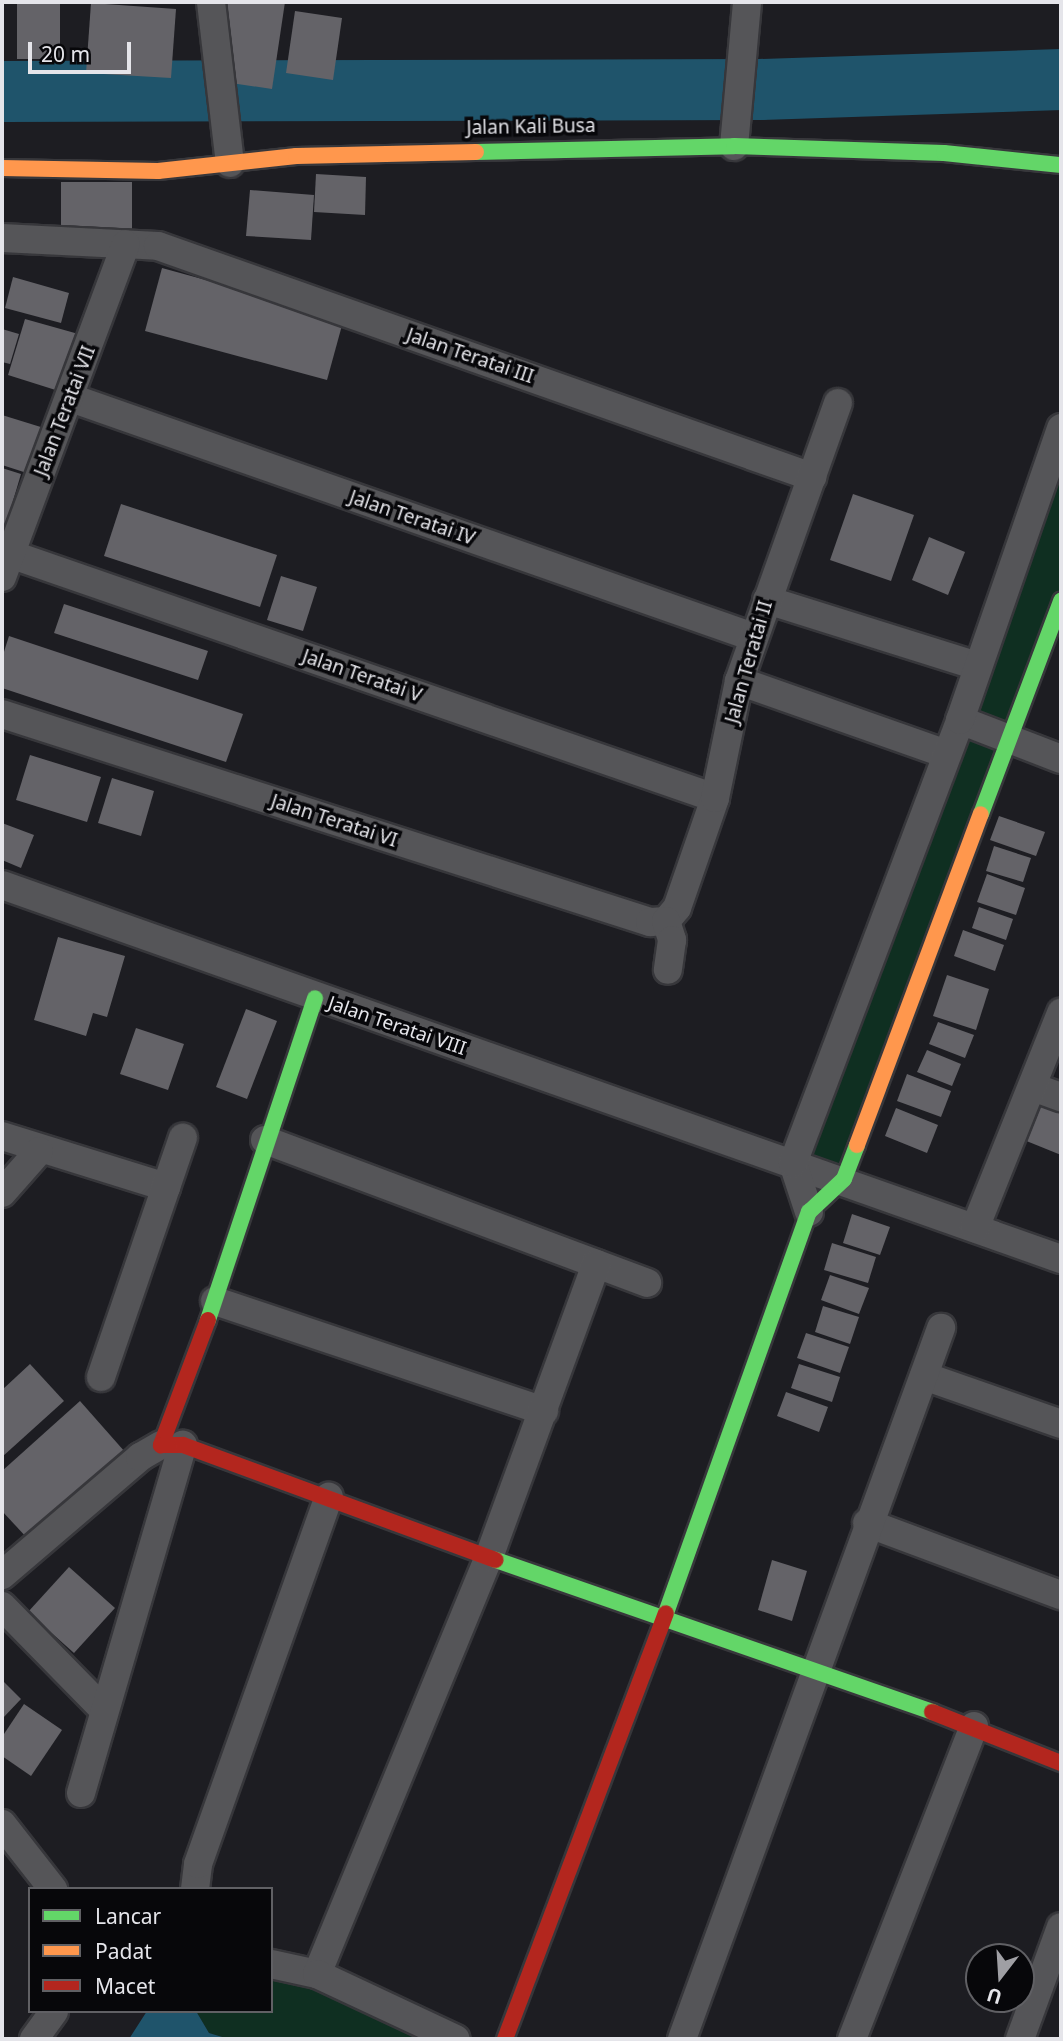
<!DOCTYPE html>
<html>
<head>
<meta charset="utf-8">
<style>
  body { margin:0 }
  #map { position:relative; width:1063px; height:2041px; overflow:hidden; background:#1d1d22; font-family:"Noto Sans",sans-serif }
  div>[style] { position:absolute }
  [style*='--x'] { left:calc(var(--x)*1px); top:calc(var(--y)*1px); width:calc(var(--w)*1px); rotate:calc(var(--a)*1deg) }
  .green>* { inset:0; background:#0f2f21 }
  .water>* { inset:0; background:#1f546b }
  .river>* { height:61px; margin:-30.5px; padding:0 30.5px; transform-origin:30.5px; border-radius:30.5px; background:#1f546b }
  .building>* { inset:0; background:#646368 }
  .roads { filter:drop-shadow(2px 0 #37373b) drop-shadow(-2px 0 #37373b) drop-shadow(0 2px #37373b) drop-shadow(0 -2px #37373b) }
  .street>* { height:28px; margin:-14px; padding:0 14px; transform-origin:14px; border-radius:14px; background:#555558 }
  .fast>* { height:16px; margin:-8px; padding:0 8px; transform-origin:8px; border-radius:8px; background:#63d668 }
  .slow>* { height:16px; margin:-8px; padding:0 8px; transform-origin:8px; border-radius:8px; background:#ff974d }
  .jam>* { height:16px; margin:-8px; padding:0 8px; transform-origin:8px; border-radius:8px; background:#b3261e }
  span { translate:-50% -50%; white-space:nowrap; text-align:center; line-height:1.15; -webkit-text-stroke:7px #07070a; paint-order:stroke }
  .street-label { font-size:19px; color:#e5e5ea }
  .frame { position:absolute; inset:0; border:4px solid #e5e5ea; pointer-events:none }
  .legend { position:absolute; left:28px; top:1887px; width:245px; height:126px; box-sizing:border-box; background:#07070a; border:2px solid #606064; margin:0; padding:9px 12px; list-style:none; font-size:21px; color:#e5e5ea }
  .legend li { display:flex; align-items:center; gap:14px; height:35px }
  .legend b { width:35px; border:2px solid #606064 }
  .north { position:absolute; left:965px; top:1943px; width:70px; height:70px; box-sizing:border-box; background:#07070a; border:2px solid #606064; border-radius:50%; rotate:197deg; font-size:19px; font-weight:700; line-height:28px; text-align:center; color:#e5e5ea }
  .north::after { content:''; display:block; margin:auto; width:24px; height:32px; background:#9f9fa4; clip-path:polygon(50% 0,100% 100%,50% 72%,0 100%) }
  .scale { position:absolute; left:28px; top:42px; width:103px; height:32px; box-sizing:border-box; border:4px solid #e5e5ea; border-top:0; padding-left:9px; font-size:21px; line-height:24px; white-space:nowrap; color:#e5e5ea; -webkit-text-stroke:5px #07070a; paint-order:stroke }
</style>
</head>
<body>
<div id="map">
  <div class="green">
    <i style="clip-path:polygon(1061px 428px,1061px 601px,844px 1179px,793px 1163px)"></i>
    <i style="clip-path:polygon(271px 1964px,453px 2039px,229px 2039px,209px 2033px,196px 2011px,271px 2011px)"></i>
  </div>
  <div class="water">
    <i style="clip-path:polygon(147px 2011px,196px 2011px,209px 2033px,229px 2039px,129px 2039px)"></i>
  </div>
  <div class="river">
    <i style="--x:2;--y:91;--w:757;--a:-0.15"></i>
    <i style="--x:759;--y:89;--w:302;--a:-1.9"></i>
  </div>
  <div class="building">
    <i style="clip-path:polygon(17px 2px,60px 2px,60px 59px,17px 59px)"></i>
    <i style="clip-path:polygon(223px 2px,285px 2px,272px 89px,211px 80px)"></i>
    <i style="clip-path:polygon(91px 3px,176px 9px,171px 78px,86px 73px)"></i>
    <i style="clip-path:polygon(295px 11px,342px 18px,333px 80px,286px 73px)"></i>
    <i style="clip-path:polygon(316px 174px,366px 177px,365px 215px,314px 212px)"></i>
    <i style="clip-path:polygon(61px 182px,132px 182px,132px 232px,61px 232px)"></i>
    <i style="clip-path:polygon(250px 190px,314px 195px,311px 240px,246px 236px)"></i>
    <i style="clip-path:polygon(162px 268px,344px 318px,327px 380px,145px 331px)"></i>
    <i style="clip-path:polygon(13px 277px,69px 293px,61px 323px,5px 308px)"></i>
    <i style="clip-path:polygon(25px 319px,82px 335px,65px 393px,8px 375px)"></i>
    <i style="clip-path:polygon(2px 329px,19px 334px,10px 364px,2px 362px)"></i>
    <i style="clip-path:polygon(2px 415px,44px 428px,30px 474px,2px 465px)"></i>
    <i style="clip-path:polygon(2px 468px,21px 474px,2px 538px)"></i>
    <i style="clip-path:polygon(853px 494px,914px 515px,891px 581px,830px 560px)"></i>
    <i style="clip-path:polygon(121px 504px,277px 555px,260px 607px,104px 556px)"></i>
    <i style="clip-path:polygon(929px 537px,965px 552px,948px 595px,912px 580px)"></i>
    <i style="clip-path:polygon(281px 576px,317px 587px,303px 631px,267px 620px)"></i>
    <i style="clip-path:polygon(64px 604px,208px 651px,198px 680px,54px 633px)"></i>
    <i style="clip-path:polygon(9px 636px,243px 714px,226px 762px,2px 688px,2px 658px)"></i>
    <i style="clip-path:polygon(30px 755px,101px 777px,87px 822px,16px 800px)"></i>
    <i style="clip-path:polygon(112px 778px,154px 791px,141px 836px,98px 823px)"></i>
    <i style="clip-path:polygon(999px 816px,1045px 832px,1036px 856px,990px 840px)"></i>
    <i style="clip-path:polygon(2px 823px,34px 835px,21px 868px,2px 860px)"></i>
    <i style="clip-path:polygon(994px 846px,1031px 858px,1023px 882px,986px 871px)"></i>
    <i style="clip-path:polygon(987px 874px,1025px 888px,1016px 915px,977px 902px)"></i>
    <i style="clip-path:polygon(979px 907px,1013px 919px,1006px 940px,972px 928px)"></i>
    <i style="clip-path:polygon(963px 930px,1004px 945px,995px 971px,954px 956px)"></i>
    <i style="clip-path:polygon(58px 937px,125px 956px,107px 1017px,93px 1013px,86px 1036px,34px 1020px)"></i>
    <i style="clip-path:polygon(947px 975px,989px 989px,976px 1030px,933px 1016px)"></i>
    <i style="clip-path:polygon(246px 1009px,277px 1021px,247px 1099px,216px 1087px)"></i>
    <i style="clip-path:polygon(938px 1022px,974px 1035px,965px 1058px,929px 1044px)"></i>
    <i style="clip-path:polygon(136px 1028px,184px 1044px,168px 1090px,120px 1074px)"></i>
    <i style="clip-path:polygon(927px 1050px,961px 1064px,952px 1086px,917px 1072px)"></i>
    <i style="clip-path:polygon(907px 1074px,951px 1091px,941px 1117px,897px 1101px)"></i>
    <i style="clip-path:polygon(1040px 1100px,1061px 1109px,1061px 1155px,1024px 1140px)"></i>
    <i style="clip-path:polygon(896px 1108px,938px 1125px,927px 1153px,885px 1136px)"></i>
    <i style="clip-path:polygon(852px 1214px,890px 1227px,880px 1255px,843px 1243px)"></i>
    <i style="clip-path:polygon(832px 1243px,876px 1257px,868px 1283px,824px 1270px)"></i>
    <i style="clip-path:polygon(830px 1275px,869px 1288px,859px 1314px,821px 1300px)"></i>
    <i style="clip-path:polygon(823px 1306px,859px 1317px,850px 1344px,815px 1332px)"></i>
    <i style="clip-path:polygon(806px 1333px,849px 1347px,840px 1373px,797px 1358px)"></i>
    <i style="clip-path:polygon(30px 1364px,64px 1401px,2px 1457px,2px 1390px)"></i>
    <i style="clip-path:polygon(799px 1364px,840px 1377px,832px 1402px,791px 1388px)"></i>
    <i style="clip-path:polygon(786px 1392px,828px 1407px,819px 1432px,777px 1416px)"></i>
    <i style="clip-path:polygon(80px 1401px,125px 1452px,28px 1539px,2px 1511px,2px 1471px)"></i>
    <i style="clip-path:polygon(772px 1560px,807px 1571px,792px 1621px,758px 1610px)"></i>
    <i style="clip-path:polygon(69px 1567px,115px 1608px,74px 1653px,28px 1612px)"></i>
    <i style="clip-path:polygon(2px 1680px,21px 1699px,2px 1719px)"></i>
    <i style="clip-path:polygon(24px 1704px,62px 1730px,31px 1776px,2px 1756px,2px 1737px)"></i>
  </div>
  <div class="roads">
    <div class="street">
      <i style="--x:211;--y:2;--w:162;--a:83.3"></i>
      <i style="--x:734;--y:146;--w:145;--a:-84.8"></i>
      <i style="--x:2;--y:238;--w:156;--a:2.9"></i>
      <i style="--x:158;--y:246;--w:694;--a:19.45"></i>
      <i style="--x:71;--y:398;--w:723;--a:19.31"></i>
      <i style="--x:10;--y:554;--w:746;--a:19.09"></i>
      <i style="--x:2;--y:577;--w:355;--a:-69.6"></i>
      <i style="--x:767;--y:600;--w:220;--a:17.4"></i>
      <i style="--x:739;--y:681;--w:219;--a:19.4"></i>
      <i style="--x:2;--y:714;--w:681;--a:17.8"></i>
      <i style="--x:650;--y:922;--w:16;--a:-4"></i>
      <i style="--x:960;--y:720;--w:108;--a:21.1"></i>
      <i style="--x:2;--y:885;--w:1123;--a:19.45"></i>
      <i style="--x:666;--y:921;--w:17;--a:-50"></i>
      <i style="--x:677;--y:908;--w:116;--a:-70.9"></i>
      <i style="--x:715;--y:798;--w:119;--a:-78.4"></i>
      <i style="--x:739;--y:681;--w:295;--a:-70.4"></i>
      <i style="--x:666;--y:921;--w:20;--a:72"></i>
      <i style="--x:672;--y:940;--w:30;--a:98"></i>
      <i style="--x:1033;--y:1087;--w:30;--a:20"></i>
      <i style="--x:2;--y:1136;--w:172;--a:17.3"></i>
      <i style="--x:265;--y:1140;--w:408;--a:20.5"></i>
      <i style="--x:2;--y:1193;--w:56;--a:-48.6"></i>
      <i style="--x:809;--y:1212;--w:52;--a:-108.1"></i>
      <i style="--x:793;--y:1163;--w:473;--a:-69.3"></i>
      <i style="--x:960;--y:720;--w:309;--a:-70.9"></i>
      <i style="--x:975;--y:1228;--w:232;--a:-68.2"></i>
      <i style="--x:215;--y:1301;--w:347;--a:18.5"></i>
      <i style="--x:924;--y:1376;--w:145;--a:19.3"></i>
      <i style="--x:101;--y:1377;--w:253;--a:-71.1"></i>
      <i style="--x:867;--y:1523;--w:207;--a:20.4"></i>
      <i style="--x:2;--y:1575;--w:182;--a:-40.5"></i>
      <i style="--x:140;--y:1457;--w:24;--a:-30"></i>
      <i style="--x:2;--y:1606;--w:146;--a:45.6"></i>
      <i style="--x:81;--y:1793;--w:363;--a:-73.7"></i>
      <i style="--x:2;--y:1824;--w:83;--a:51.9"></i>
      <i style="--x:195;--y:1889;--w:25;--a:-83"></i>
      <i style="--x:198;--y:1864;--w:390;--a:-70.4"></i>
      <i style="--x:271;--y:1964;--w:47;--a:12.3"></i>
      <i style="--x:317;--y:1974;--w:451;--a:-67.6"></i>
      <i style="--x:489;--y:1557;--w:312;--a:-69.9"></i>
      <i style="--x:317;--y:1974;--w:153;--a:25.1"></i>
      <i style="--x:34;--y:2039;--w:34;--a:-54"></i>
      <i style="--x:682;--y:2039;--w:757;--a:-69.98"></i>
      <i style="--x:852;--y:2039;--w:336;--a:-68.7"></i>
      <i style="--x:1020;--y:2039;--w:119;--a:-69.9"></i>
    </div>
    <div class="fast">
      <i style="--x:476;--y:152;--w:258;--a:-1.3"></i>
      <i style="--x:734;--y:146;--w:210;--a:1.9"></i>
      <i style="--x:944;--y:153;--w:118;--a:5.9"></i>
      <i style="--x:981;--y:814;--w:228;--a:-69.4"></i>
      <i style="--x:208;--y:1320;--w:339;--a:-71.6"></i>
      <i style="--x:496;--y:1560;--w:462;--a:19.2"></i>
      <i style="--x:666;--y:1613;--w:426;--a:-70.4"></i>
      <i style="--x:809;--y:1212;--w:48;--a:-43.3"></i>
      <i style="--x:844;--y:1179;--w:36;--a:-69"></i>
    </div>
    <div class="slow">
      <i style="--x:2;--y:168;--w:156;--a:1.1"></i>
      <i style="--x:158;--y:171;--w:139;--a:-6.2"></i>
      <i style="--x:296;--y:156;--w:180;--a:-1.3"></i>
      <i style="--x:857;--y:1145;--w:353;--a:-69.5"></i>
    </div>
    <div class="jam">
      <i style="--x:208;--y:1320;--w:134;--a:110.6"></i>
      <i style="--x:161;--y:1445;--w:22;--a:0"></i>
      <i style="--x:183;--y:1445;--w:333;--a:20.2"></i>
      <i style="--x:932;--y:1712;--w:139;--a:21.6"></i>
      <i style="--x:505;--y:2039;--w:455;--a:-69.3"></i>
    </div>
  </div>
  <div class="street-label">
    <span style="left:531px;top:127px;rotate:-1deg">Jalan Kali Busa</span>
    <span style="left:470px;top:356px;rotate:19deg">Jalan Teratai III</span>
    <span style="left:65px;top:411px;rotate:-69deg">Jalan Teratai VII</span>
    <span style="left:412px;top:518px;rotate:19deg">Jalan Teratai IV</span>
    <span style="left:749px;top:662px;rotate:-74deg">Jalan Teratai II</span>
    <span style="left:362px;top:676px;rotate:19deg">Jalan Teratai V</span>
    <span style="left:334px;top:821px;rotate:18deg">Jalan Teratai VI</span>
    <span style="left:397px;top:1026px;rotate:19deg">Jalan Teratai VIII</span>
  </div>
  <div class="frame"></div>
  <ul class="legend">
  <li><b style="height:9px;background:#63d668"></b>Lancar</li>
  <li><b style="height:9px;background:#ff974d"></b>Padat</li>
  <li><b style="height:9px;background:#b3261e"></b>Macet</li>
  </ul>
  <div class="north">U</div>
  <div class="scale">20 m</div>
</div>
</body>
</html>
